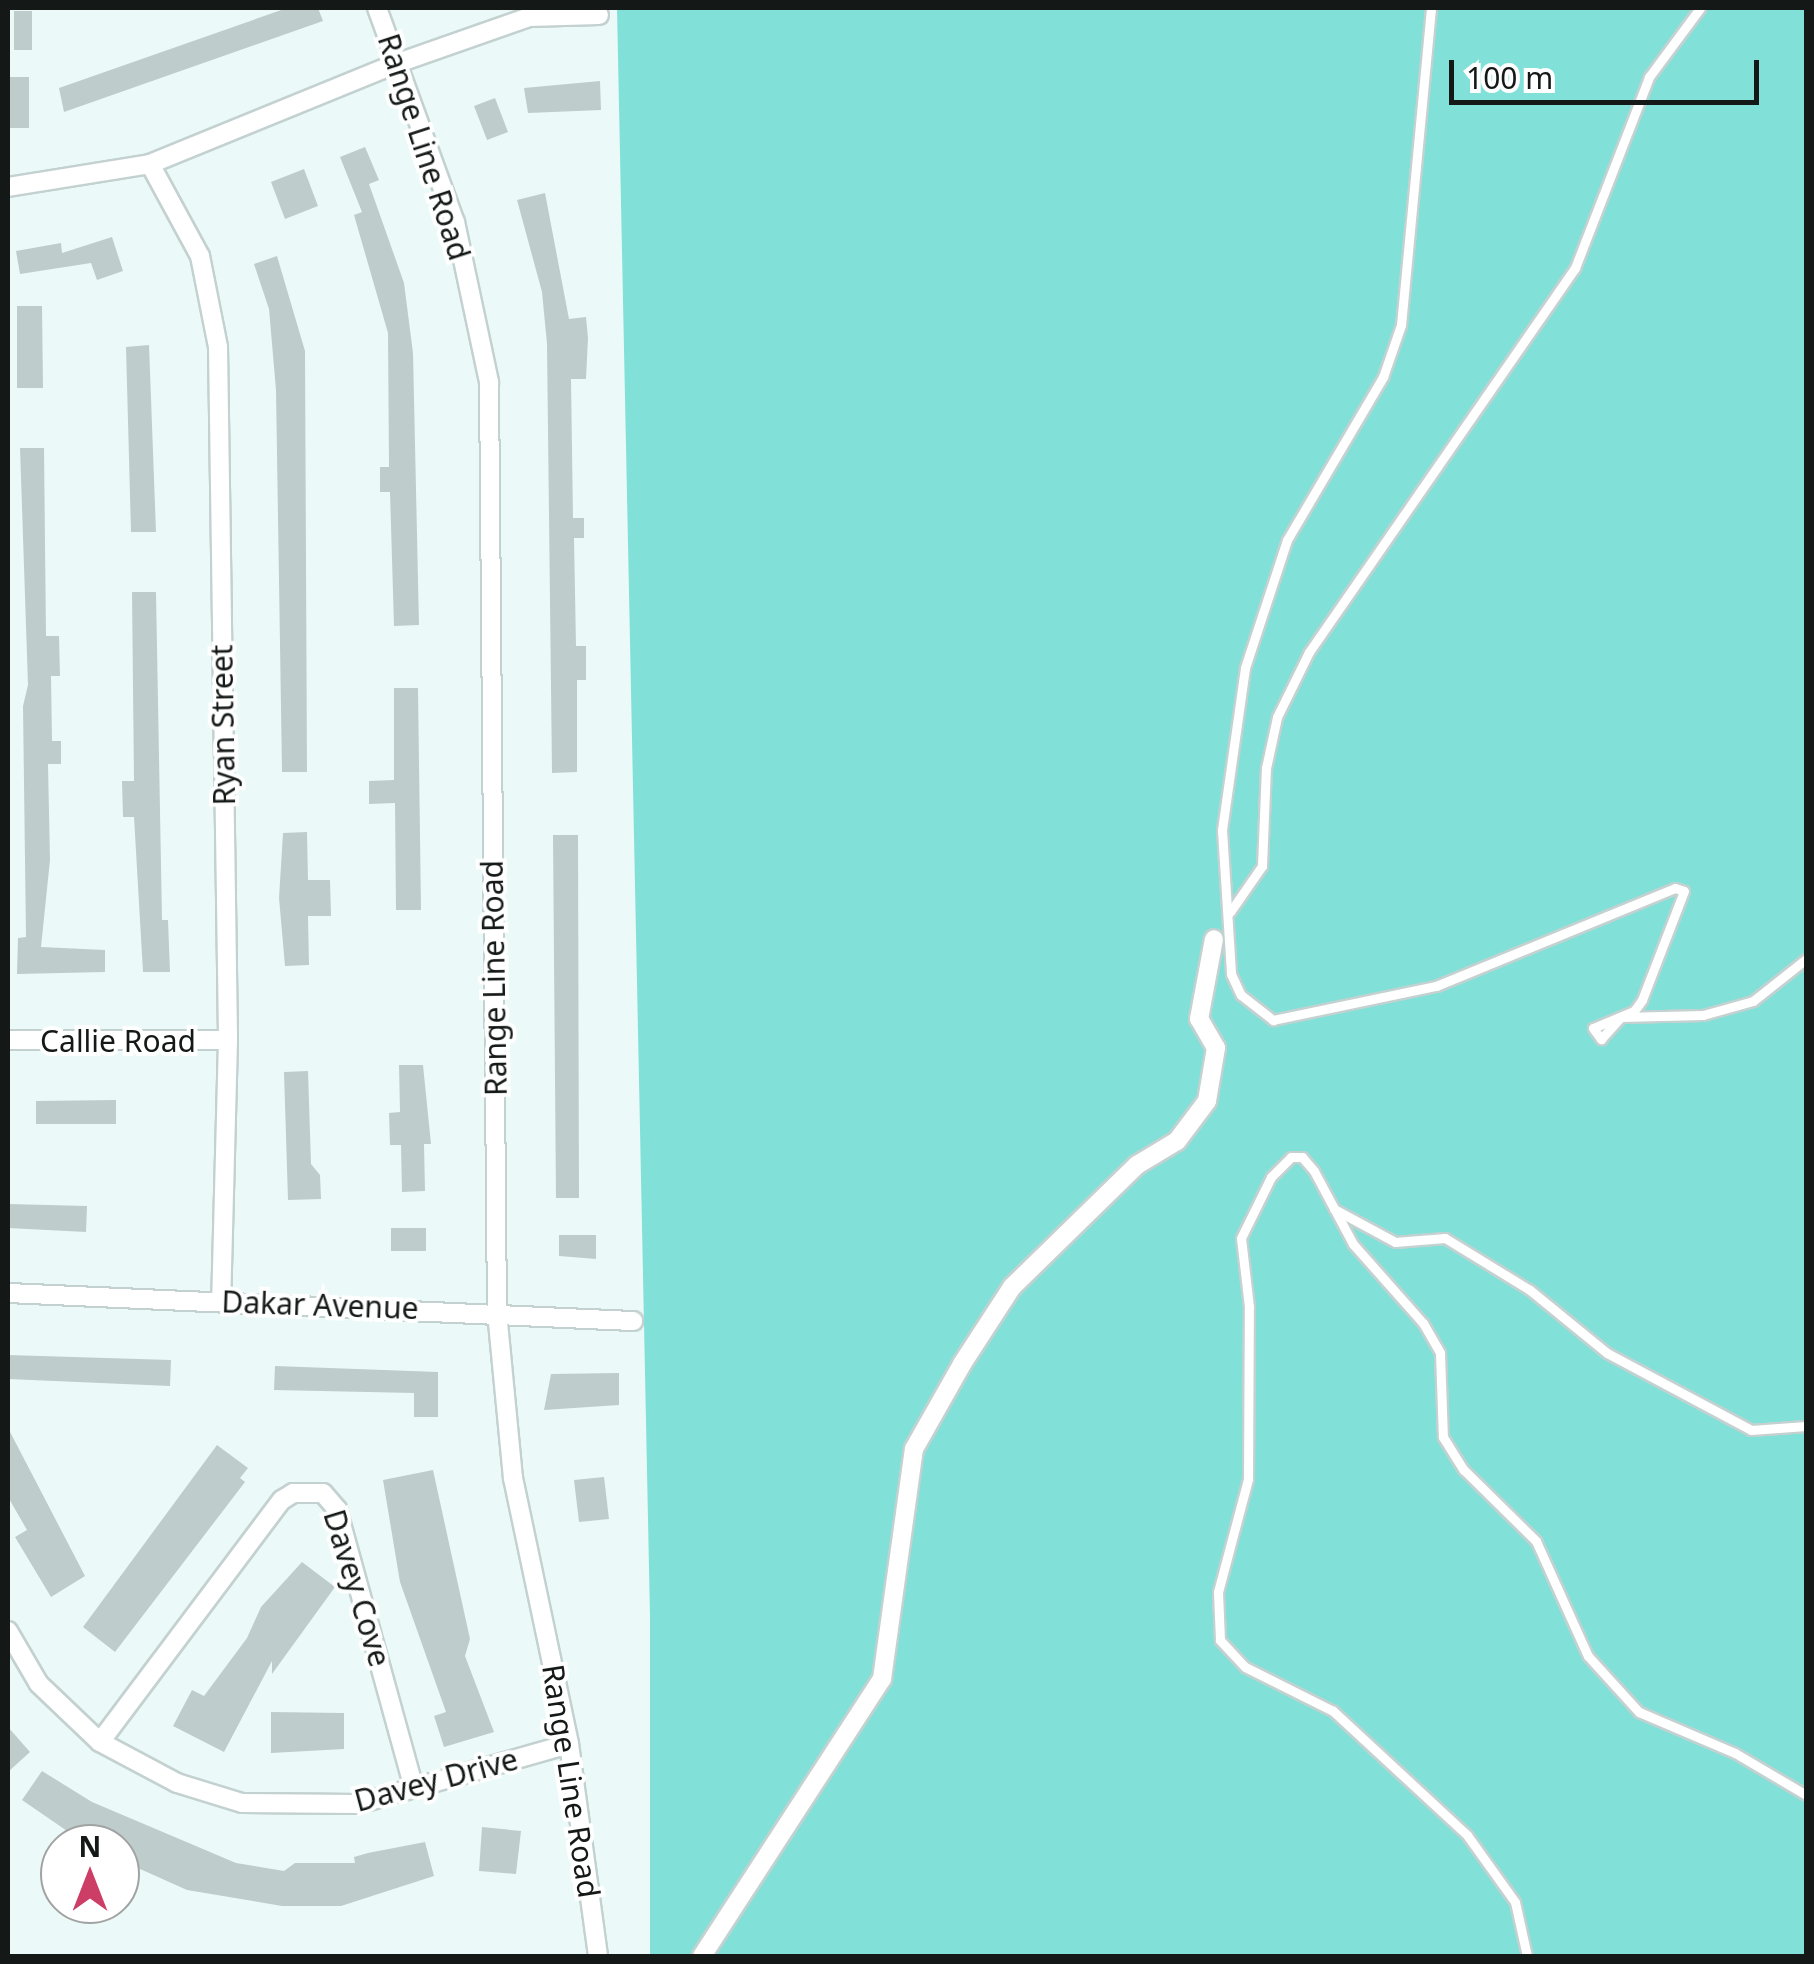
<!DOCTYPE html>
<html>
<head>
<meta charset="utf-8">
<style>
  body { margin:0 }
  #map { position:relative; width:1814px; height:1964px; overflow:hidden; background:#ebfaf8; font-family:"Noto Sans",sans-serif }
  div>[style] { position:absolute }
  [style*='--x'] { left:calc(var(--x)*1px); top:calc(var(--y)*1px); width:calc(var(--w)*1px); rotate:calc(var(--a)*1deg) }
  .green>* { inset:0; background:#81e1d9 }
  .building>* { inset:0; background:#becdcb }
  .roads { filter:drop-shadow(2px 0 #c3d1d0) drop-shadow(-2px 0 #c3d1d0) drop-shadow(0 2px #c3d1d0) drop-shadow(0 -2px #c3d1d0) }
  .lane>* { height:9px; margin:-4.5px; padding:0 4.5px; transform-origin:4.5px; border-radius:4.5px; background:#fff }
  .street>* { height:18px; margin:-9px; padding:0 9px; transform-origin:9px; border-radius:9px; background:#fff }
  span { translate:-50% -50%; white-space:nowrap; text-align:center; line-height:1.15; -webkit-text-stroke:8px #fff; paint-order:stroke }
  .street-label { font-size:30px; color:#141918 }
  .frame { position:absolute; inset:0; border:10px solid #141918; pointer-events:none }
  .north { position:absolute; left:40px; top:1824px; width:100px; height:100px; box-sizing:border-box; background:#fff; border:2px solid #a1a3a3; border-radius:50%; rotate:0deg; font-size:28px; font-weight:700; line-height:40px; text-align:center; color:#141918 }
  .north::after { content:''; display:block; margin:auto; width:35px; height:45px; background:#cc3e65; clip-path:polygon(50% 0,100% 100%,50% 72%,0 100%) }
  .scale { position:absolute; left:1449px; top:60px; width:310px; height:45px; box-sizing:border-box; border:5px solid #141918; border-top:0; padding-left:12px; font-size:30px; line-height:35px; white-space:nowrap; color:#141918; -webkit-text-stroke:8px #fff; paint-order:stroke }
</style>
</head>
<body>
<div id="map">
  <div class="green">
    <i style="clip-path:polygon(617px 8px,1806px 8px,1806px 1956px,650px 1956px,650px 1617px)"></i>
  </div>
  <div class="building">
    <i style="clip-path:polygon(287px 8px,318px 8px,323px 21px,64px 112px,59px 88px)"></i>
    <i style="clip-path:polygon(14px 11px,32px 11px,32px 50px,14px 50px)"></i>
    <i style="clip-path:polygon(8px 77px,29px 77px,29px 128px,8px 128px)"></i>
    <i style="clip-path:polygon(600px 81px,601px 110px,528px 113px,524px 88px)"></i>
    <i style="clip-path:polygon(495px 98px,508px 132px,487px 140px,474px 106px)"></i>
    <i style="clip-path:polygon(365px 147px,379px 180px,369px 184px,404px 283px,413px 353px,419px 625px,394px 626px,390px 492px,380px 492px,380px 467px,389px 467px,388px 333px,354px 215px,362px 212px,340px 157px)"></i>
    <i style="clip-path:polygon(304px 169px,318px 206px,285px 219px,271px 182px)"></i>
    <i style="clip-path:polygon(545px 193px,569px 319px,586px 317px,588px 338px,586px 379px,571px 379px,573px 518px,584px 518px,584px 538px,574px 538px,576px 646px,586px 646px,586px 680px,577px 680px,577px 772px,552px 773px,547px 344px,542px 292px,517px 200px)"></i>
    <i style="clip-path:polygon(112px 237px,123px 271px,97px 280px,91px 263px,20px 274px,16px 251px,61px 243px,62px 253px)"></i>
    <i style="clip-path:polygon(277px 256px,305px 351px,307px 772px,282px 772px,276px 390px,269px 309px,254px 264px)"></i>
    <i style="clip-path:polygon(17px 306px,42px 306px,43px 388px,17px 388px)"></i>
    <i style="clip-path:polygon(149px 345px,156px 532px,131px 532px,126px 347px)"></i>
    <i style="clip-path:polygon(20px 448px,44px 448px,46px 636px,59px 636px,60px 676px,51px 676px,52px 741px,61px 741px,61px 764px,48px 764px,50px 860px,41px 947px,105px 950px,105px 972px,17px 974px,18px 938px,26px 937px,23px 706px,28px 685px)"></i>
    <i style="clip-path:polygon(132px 592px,156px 592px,162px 920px,168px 920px,170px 972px,143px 972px,134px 817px,123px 817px,122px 781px,134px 781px)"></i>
    <i style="clip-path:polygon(394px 688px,418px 688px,421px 910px,396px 910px,395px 803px,369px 804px,369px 781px,394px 780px)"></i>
    <i style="clip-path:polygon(307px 832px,308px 880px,330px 880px,331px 916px,308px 916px,309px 965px,285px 966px,279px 898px,283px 833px)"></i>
    <i style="clip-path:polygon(553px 835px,578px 835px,579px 1198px,556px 1198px)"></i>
    <i style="clip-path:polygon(399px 1065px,423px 1065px,431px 1144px,424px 1144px,425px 1191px,402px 1192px,401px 1145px,390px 1145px,389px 1113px,400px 1112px)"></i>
    <i style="clip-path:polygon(308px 1071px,311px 1164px,320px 1175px,321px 1199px,288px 1200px,284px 1072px)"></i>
    <i style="clip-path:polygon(116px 1100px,116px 1124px,36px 1124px,36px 1101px)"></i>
    <i style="clip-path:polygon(8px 1204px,87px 1206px,86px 1232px,8px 1228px)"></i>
    <i style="clip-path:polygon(391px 1228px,426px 1228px,426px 1251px,391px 1251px)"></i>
    <i style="clip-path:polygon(559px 1235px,596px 1235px,596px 1259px,559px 1256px)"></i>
    <i style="clip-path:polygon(8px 1355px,171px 1360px,170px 1386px,8px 1379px)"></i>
    <i style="clip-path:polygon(275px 1366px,438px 1372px,438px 1417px,414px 1417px,414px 1393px,274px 1390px)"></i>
    <i style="clip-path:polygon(619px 1373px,619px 1405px,544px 1410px,551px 1374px)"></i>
    <i style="clip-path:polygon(8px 1428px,85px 1576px,51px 1597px,15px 1537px,27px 1530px,8px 1497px)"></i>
    <i style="clip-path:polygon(217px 1445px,248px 1468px,240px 1478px,245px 1482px,115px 1652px,83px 1627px)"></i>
    <i style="clip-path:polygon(433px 1470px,470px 1639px,465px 1656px,494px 1732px,444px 1747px,434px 1716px,446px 1712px,400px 1582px,383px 1480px)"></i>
    <i style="clip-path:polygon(604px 1477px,609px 1519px,579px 1522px,574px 1480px)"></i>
    <i style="clip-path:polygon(302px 1562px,335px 1587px,272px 1674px,272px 1661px,224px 1752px,173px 1726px,192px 1690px,204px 1696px,247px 1638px,261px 1607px)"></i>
    <i style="clip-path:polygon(271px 1712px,344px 1713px,344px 1749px,271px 1753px)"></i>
    <i style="clip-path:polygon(8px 1727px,30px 1752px,8px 1772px)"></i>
    <i style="clip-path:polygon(42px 1771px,92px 1802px,236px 1863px,284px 1871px,295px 1863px,355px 1863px,354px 1857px,368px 1853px,425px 1842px,434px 1876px,341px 1906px,282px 1906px,187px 1890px,120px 1860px,120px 1844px,86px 1844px,22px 1800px)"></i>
    <i style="clip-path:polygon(482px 1827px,521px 1831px,516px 1874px,479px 1871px)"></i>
  </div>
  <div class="roads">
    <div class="lane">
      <i style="--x:1431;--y:8;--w:318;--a:95.4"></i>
      <i style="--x:1401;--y:325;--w:55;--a:109.1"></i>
      <i style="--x:1383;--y:377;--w:189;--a:120.5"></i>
      <i style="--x:1287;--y:540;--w:135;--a:108.2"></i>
      <i style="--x:1245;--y:668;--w:164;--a:98.1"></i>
      <i style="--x:1222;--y:830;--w:144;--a:86.4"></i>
      <i style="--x:1231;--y:974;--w:23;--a:65"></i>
      <i style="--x:1241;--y:995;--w:41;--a:38"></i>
      <i style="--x:1273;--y:1020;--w:167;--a:-11.8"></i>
      <i style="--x:1436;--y:986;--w:258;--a:-22.3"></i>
      <i style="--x:1675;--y:888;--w:9;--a:18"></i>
      <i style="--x:1684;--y:891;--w:117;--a:111.1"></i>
      <i style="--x:1642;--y:1000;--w:14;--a:126"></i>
      <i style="--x:1634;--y:1011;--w:44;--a:157.5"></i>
      <i style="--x:1593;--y:1028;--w:14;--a:54"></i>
      <i style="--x:1601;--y:1039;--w:30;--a:-48"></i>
      <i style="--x:1621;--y:1017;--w:82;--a:-1.4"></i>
      <i style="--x:1703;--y:1015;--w:52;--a:-15.6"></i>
      <i style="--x:1753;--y:1001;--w:68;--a:-38.4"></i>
      <i style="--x:1230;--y:912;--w:56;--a:-55.2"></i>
      <i style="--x:1262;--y:866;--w:98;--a:-87.7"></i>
      <i style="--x:1266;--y:768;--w:52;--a:-77.8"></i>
      <i style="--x:1277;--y:717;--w:72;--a:-63.8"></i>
      <i style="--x:1309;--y:652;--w:467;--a:-55.3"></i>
      <i style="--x:1575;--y:268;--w:205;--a:-68.8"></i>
      <i style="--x:1649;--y:77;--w:86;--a:-53.5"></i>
      <i style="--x:1334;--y:1209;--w:69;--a:28.4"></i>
      <i style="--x:1395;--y:1242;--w:50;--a:-4.6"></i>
      <i style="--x:1445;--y:1238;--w:100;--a:31.5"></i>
      <i style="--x:1530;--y:1290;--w:99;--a:39.3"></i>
      <i style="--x:1607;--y:1353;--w:163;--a:28.1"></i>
      <i style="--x:1751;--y:1430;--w:55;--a:-4.2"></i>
      <i style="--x:1527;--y:1956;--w:55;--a:-102.5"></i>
      <i style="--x:1515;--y:1902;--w:82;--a:-125.6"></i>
      <i style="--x:1467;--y:1835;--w:183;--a:-137.2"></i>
      <i style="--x:1333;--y:1711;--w:98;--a:-153.4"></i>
      <i style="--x:1245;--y:1667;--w:37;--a:-133"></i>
      <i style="--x:1220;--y:1640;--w:48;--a:-92.4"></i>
      <i style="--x:1218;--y:1592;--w:117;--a:-75.1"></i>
      <i style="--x:1248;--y:1479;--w:172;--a:-89.7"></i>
      <i style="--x:1249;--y:1307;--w:69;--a:-96.6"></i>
      <i style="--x:1241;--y:1238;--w:68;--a:-63.8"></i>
      <i style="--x:1271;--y:1177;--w:28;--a:-45"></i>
      <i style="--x:1291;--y:1157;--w:11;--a:0"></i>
      <i style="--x:1302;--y:1157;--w:18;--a:49"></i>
      <i style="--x:1314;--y:1171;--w:83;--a:61.9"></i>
      <i style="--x:1353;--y:1244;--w:106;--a:48.5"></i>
      <i style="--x:1423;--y:1323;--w:34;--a:60"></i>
      <i style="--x:1440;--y:1353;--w:84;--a:88"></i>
      <i style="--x:1443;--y:1437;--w:39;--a:58"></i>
      <i style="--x:1464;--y:1470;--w:101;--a:44.6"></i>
      <i style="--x:1536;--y:1541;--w:126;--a:65.7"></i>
      <i style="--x:1588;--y:1656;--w:76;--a:47.7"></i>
      <i style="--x:1639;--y:1712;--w:104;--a:23.1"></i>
      <i style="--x:1735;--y:1753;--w:82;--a:30.6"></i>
    </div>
    <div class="street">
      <i style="--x:377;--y:8;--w:228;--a:70"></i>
      <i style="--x:455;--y:222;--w:164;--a:78"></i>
      <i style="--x:489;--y:382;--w:930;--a:89.51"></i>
      <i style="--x:497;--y:1312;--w:167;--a:84.5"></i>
      <i style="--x:513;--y:1478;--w:272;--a:78.1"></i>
      <i style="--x:569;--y:1744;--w:214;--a:82.2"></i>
      <i style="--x:150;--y:164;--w:105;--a:61.5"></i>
      <i style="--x:200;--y:256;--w:93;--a:78.8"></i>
      <i style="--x:218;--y:347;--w:693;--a:89.17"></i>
      <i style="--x:228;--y:1040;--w:261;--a:91.5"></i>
      <i style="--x:8;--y:187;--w:144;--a:-9.2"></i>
      <i style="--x:150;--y:164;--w:268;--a:-22.2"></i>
      <i style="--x:398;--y:63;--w:139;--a:-19.3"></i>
      <i style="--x:529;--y:17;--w:70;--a:-1.6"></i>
      <i style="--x:8;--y:1040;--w:220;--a:0"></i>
      <i style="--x:8;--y:1293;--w:626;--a:2.57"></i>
      <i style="--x:8;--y:1631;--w:61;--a:59.7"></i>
      <i style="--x:39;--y:1684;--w:84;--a:43.6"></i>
      <i style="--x:100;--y:1742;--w:87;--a:28"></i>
      <i style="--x:177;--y:1783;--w:68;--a:17.1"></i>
      <i style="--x:242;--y:1803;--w:116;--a:0.5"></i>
      <i style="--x:358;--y:1804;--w:219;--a:-15.9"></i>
      <i style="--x:100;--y:1742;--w:303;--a:-53.1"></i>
      <i style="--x:282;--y:1500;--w:13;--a:-32"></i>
      <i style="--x:293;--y:1493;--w:30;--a:0"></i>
      <i style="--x:323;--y:1493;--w:21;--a:49"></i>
      <i style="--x:337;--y:1509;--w:289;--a:74.6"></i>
      <i style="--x:702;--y:1956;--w:330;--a:-57"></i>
      <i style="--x:882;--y:1679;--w:232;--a:-82.1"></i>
      <i style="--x:914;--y:1449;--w:98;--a:-60.5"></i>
      <i style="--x:962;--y:1364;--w:92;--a:-57"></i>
      <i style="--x:1012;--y:1287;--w:175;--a:-44.3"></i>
      <i style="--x:1137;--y:1165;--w:47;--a:-31"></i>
      <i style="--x:1177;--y:1141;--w:50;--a:-53.1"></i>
      <i style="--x:1207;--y:1101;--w:54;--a:-80.4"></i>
      <i style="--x:1216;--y:1048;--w:34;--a:-120"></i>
      <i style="--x:1199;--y:1019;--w:81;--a:-79.4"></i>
    </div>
  </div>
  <div class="street-label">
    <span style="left:424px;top:147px;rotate:72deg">Range Line Road</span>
    <span style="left:223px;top:725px;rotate:-91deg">Ryan Street</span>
    <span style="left:494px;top:978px;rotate:-91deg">Range Line Road</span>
    <span style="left:118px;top:1041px">Callie Road</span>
    <span style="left:320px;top:1305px;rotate:2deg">Dakar Avenue</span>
    <span style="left:357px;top:1588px;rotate:73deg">Davey Cove</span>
    <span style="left:436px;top:1780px;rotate:-15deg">Davey Drive</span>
    <span style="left:571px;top:1781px;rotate:81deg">Range Line Road</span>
  </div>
  <div class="frame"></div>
  <div class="north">N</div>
  <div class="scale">100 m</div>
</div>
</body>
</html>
